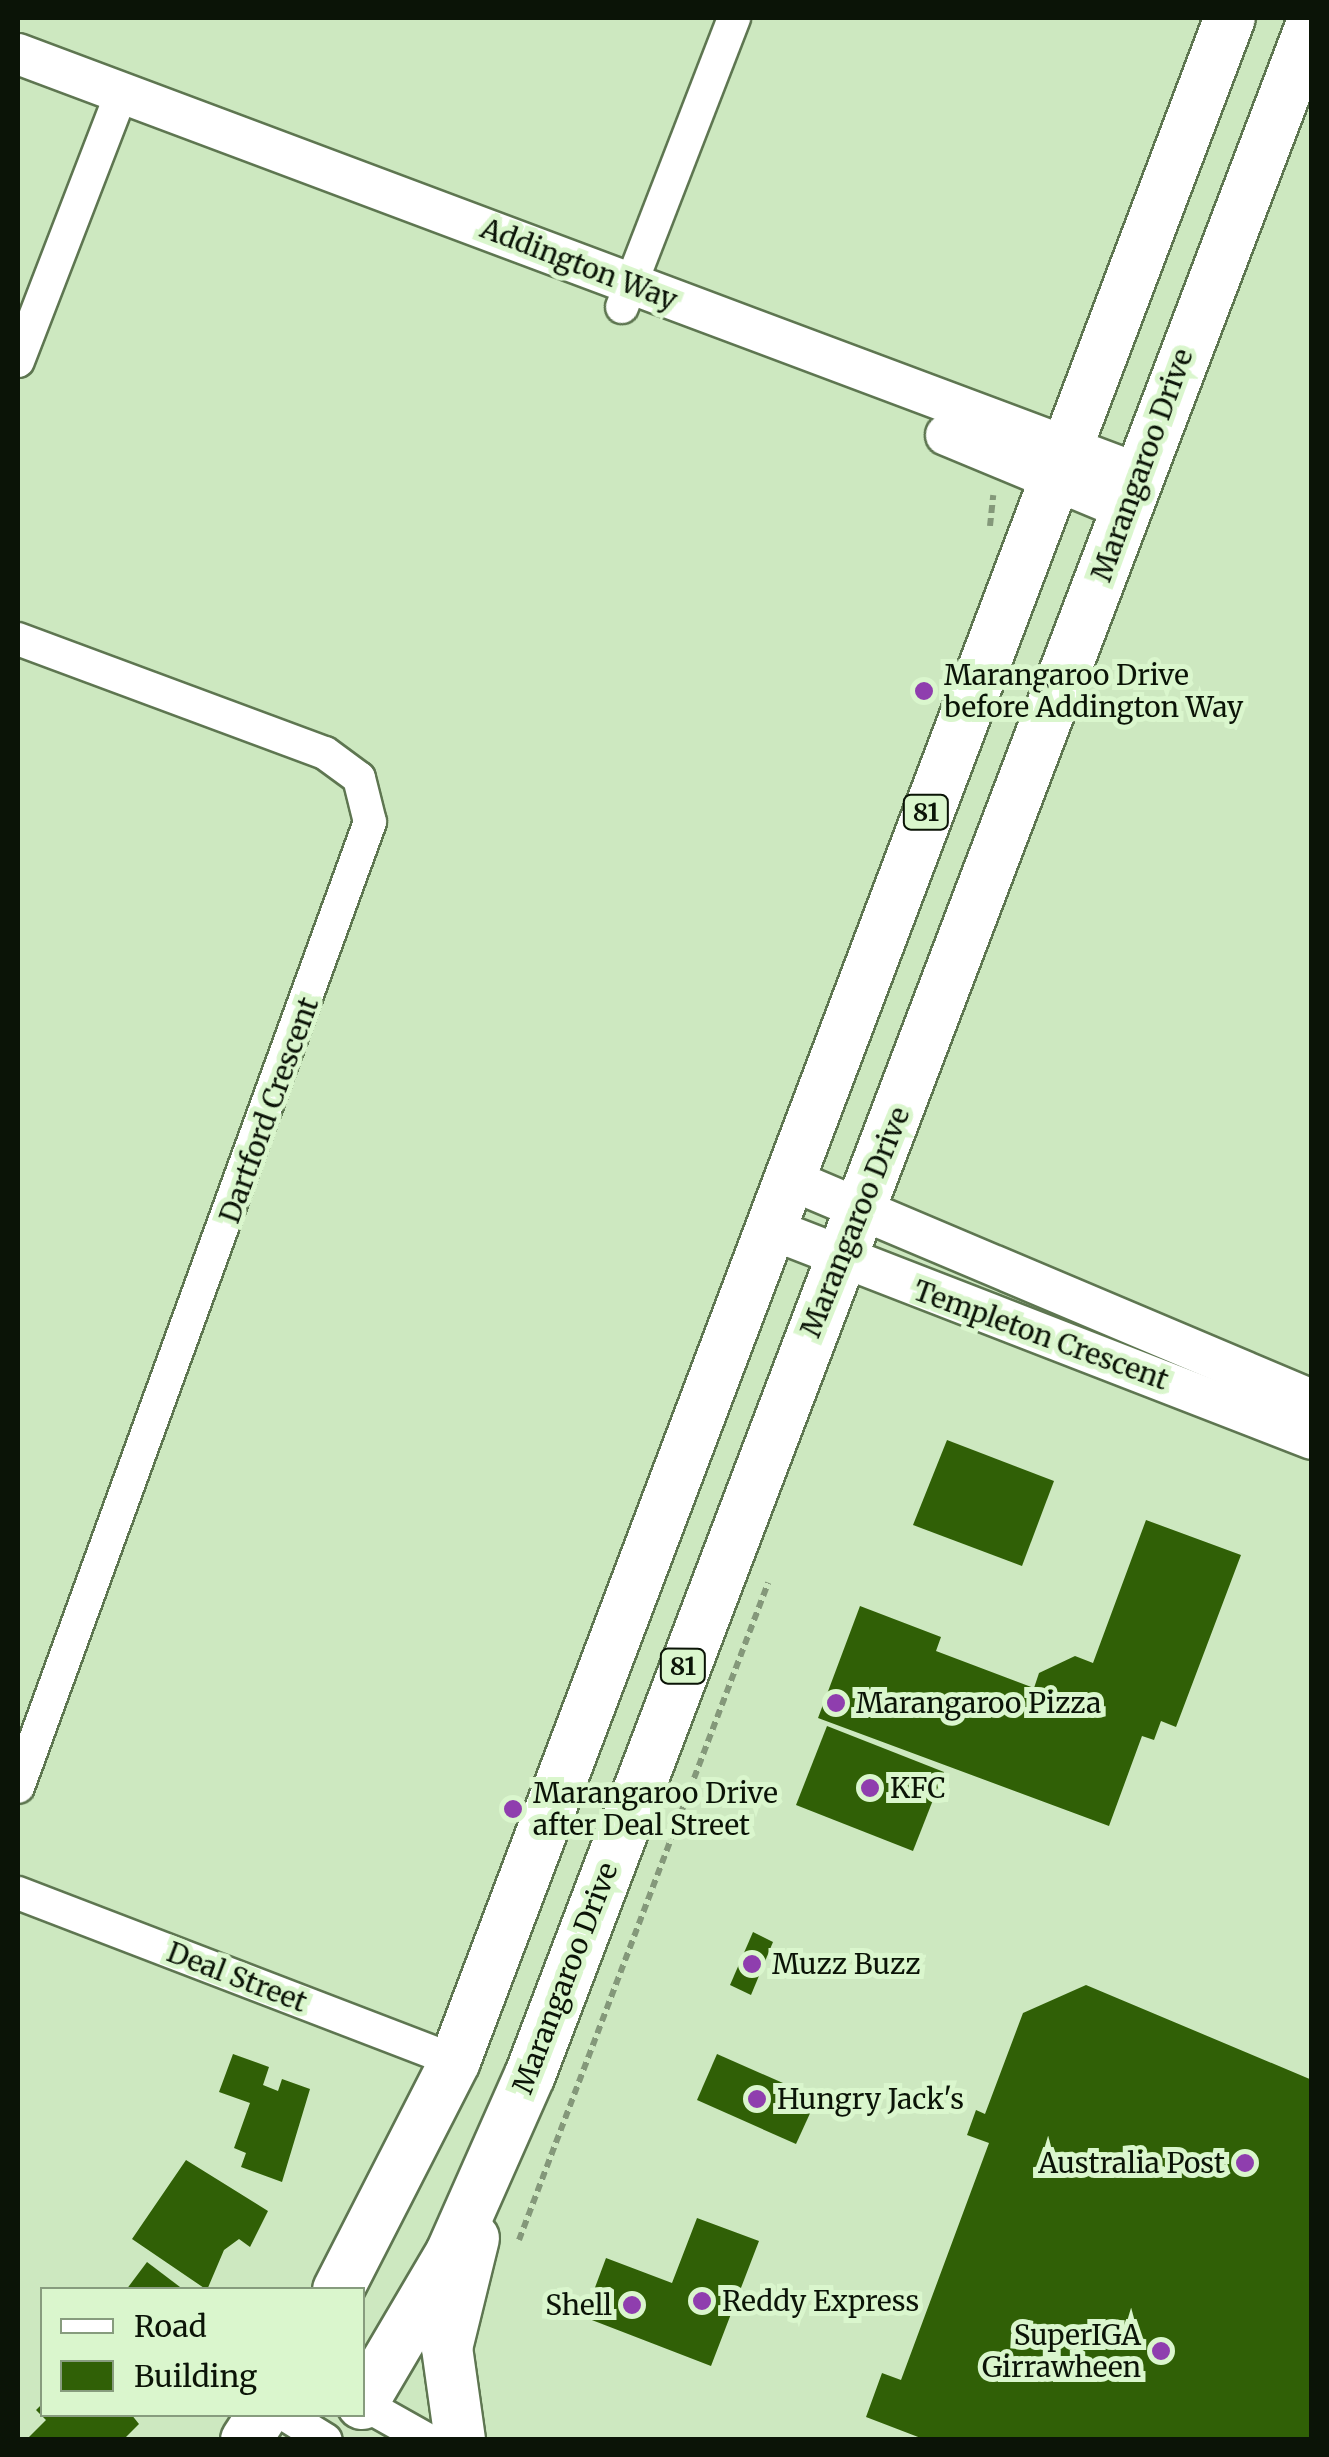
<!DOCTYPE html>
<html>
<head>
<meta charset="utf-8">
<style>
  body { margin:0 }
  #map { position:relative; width:1329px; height:2457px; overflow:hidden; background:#cde8c0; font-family:Merriweather,serif }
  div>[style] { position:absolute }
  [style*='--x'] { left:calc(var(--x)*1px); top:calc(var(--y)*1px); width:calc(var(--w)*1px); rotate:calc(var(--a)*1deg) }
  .building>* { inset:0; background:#306006 }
  .path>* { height:6px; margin-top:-3px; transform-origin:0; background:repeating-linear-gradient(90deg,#84987a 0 8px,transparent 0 13px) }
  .roads { filter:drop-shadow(2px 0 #5e7651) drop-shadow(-2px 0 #5e7651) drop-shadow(0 2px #5e7651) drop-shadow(0 -2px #5e7651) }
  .minor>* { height:32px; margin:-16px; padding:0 16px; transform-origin:16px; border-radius:16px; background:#fff }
  .tertiary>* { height:40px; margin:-20px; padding:0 20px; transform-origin:20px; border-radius:20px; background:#fff }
  .primary>* { height:50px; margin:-25px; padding:0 25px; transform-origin:25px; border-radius:25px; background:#fff }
  .dots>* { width:28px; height:28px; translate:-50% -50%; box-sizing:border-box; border:5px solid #daf6cd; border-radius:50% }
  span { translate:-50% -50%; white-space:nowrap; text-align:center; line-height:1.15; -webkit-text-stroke:10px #daf6cd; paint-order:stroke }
  .shield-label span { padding:2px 8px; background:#daf6cd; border:2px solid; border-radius:8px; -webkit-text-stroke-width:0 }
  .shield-label { font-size:25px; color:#0b1407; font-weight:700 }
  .street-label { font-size:28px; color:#0b1407 }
  .poi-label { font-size:28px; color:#0b1407 }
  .left { translate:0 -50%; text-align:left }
  .right { translate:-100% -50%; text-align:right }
  .frame { position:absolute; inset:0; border:20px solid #0b1407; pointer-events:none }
  .legend { position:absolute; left:40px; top:2287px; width:325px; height:130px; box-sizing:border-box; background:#daf6cd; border:2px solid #879c7e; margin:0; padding:12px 18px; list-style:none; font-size:30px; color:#0b1407 }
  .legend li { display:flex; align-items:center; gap:20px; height:50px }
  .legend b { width:50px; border:2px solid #879c7e }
</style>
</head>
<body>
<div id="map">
  <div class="building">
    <i style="clip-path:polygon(947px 1440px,1054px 1481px,1022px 1566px,913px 1525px)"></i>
    <i style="clip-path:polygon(1146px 1520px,1241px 1555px,1176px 1727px,1161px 1721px,1154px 1740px,1142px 1736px,1109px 1826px,818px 1718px,860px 1606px,941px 1637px,936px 1651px,1034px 1688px,1039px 1673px,1075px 1656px,1093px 1663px)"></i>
    <i style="clip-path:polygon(827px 1726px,944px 1772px,913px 1851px,796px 1805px)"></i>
    <i style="clip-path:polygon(753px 1932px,773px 1942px,751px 1995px,730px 1985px)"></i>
    <i style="clip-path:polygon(1086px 1985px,1312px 2080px,1312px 2440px,926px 2440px,866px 2417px,882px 2373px,901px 2380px,989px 2143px,967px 2135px,976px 2110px,985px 2114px,1023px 2013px)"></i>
    <i style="clip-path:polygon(233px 2054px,269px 2067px,263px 2085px,278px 2091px,282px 2079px,310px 2089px,282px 2182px,241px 2167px,246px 2153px,234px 2148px,250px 2103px,219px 2092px)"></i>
    <i style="clip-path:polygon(717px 2054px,817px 2098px,796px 2144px,697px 2100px)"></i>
    <i style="clip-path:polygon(186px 2160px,268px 2211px,250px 2247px,239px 2239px,224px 2250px,207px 2290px,132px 2239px)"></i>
    <i style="clip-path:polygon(697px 2218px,759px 2241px,711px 2366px,584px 2317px,606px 2258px,672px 2283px)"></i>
    <i style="clip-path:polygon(147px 2262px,184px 2290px,126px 2290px)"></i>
    <i style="clip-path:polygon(42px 2404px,42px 2414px,131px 2414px,139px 2424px,123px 2440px,26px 2440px,46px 2420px,36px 2410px)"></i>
  </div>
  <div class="path">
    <i style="--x:990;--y:526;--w:31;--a:-84"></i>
    <i style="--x:519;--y:2240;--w:703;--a:-69.24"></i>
  </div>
  <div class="roads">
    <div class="minor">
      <i style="--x:622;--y:307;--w:310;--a:-68.8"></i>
      <i style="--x:18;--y:361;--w:286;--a:-68.9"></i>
      <i style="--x:18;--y:639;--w:327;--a:20.4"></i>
      <i style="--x:325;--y:753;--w:42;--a:36.3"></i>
      <i style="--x:359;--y:778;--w:45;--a:76"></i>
      <i style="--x:370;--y:822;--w:1027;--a:110.04"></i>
      <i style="--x:18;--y:1893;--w:468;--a:21"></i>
      <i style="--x:362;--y:2403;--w:76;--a:29.3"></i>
      <i style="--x:284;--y:2414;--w:49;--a:31.8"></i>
    </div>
    <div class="tertiary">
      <i style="--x:18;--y:54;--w:1197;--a:20.54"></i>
      <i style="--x:946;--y:435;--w:196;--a:22.5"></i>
      <i style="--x:789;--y:1179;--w:568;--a:22.91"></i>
      <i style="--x:771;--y:1229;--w:580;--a:21.21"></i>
    </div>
    <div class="primary">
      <i style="--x:338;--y:2290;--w:257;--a:-62.9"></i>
      <i style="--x:455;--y:2061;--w:2185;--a:-69.23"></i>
      <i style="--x:362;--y:2404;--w:175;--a:-59.5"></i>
      <i style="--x:451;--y:2253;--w:195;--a:-66.1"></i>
      <i style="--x:530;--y:2075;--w:2196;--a:-69.14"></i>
      <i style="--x:246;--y:2440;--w:31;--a:-57"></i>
      <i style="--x:460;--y:2440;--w:93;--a:-98"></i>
      <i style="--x:447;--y:2348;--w:113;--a:-76.2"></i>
    </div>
  </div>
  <div class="dots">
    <i style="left:924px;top:691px;background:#8f3eae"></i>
    <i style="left:836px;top:1703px;background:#8f3eae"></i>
    <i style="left:870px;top:1788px;background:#8f3eae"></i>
    <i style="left:513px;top:1809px;background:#8f3eae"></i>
    <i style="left:752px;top:1964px;background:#8f3eae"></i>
    <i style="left:757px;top:2099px;background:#8f3eae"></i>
    <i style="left:1245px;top:2163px;background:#8f3eae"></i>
    <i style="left:702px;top:2301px;background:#8f3eae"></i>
    <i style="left:632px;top:2305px;background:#8f3eae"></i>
    <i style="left:1161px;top:2351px;background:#8f3eae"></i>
  </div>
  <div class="shield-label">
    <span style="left:926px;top:812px">81</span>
    <span style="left:683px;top:1666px">81</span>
  </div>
  <div class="street-label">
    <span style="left:579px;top:264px;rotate:21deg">Addington Way</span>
    <span style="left:1142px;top:465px;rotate:-70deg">Marangaroo Drive</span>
    <span style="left:269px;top:1110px;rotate:-70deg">Dartford Crescent</span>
    <span style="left:855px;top:1222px;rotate:-68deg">Marangaroo Drive</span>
    <span style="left:1041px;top:1335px;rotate:20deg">Templeton Crescent</span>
    <span style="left:237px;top:1977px;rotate:21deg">Deal Street</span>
    <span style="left:565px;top:1978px;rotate:-69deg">Marangaroo Drive</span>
  </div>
  <div class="poi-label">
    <span class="left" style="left:944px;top:691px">Marangaroo Drive<br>before Addington Way</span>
    <span class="left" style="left:856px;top:1703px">Marangaroo Pizza</span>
    <span class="left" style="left:890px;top:1788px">KFC</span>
    <span class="left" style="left:533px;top:1809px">Marangaroo Drive<br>after Deal Street</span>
    <span class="left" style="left:772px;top:1964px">Muzz Buzz</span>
    <span class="left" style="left:777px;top:2099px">Hungry Jack's</span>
    <span class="right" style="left:1225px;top:2163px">Australia Post</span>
    <span class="left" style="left:722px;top:2301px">Reddy Express</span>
    <span class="right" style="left:612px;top:2305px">Shell</span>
    <span class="right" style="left:1141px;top:2351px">SuperIGA<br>Girrawheen</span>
  </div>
  <div class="frame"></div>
  <ul class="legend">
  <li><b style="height:12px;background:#fff"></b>Road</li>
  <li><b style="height:28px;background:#306006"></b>Building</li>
  </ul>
</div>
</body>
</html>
